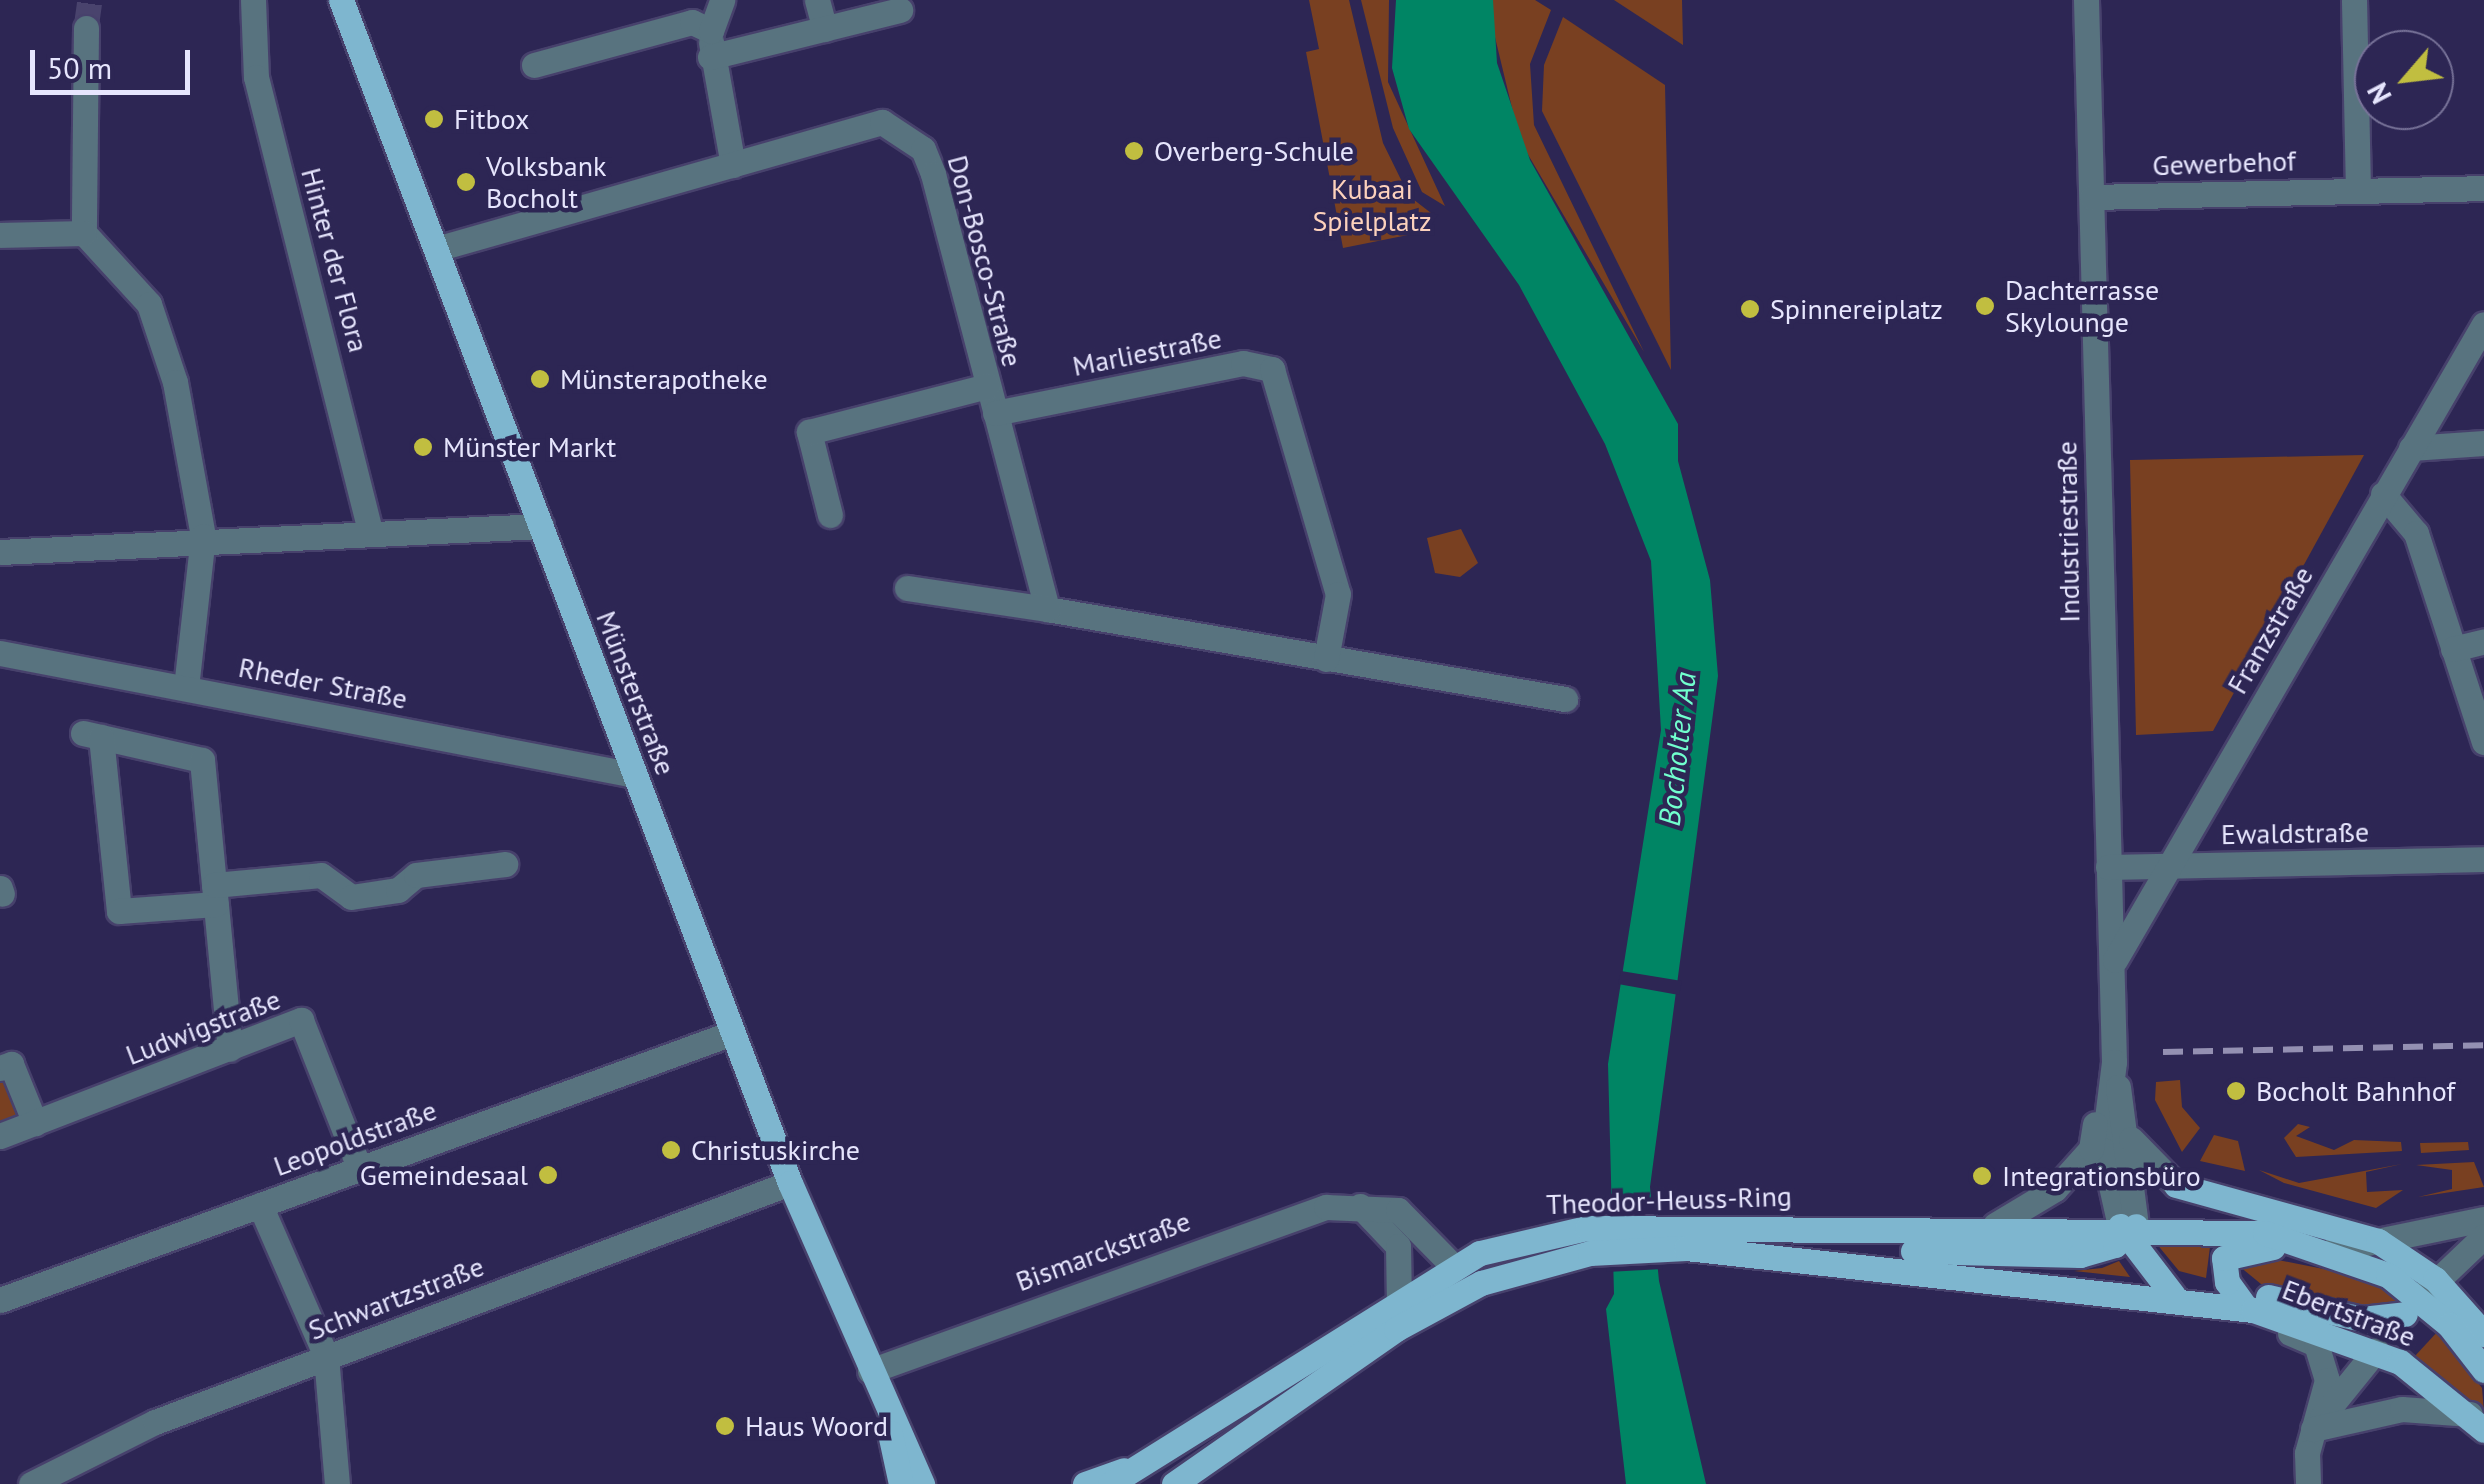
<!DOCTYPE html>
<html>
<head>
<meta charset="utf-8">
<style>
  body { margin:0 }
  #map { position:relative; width:2484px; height:1484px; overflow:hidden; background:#2d2654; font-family:"PT Sans",sans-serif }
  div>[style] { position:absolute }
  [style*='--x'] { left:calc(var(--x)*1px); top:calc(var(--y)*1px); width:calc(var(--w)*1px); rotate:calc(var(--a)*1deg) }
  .green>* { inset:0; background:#794021 }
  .water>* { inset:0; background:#008564 }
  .pier>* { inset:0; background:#2d2654 }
  .minor-tunnel>* { height:25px; margin-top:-12.5px; transform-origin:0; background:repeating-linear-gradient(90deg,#49436d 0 25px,transparent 0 37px) }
  .roads { filter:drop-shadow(2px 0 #47416c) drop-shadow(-2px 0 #47416c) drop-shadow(0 2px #47416c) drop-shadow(0 -2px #47416c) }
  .minor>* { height:25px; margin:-12.5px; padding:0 12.5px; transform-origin:12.5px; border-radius:12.5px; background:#58737f }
  .major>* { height:25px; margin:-12.5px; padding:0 12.5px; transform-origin:12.5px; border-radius:12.5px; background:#7eb6cf }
  .rail>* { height:6px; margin-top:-3px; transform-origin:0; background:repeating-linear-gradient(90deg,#9490b2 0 20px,transparent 0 30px) }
  .dots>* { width:28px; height:28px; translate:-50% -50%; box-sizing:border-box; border:5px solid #2d2654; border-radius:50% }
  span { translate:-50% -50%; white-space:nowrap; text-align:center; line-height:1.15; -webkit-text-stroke:9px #2d2654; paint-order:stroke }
  .poi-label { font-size:28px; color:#e6e5fd }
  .left { translate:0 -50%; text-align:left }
  .right { translate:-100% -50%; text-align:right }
  .street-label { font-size:28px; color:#e6e5fd }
  .park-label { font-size:28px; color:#fcd1bc }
  .water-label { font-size:30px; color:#71ffce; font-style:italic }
  .north { position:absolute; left:2354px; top:30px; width:100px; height:100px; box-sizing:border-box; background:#2d2654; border:2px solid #777298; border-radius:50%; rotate:242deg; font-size:28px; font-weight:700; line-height:40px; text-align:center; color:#e6e5fd }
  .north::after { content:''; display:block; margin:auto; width:35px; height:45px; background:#c1be40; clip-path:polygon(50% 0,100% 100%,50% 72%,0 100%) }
  .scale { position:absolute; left:30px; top:50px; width:160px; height:45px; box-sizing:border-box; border:5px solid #e6e5fd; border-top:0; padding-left:12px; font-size:30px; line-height:35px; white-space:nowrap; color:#e6e5fd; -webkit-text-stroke:8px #2d2654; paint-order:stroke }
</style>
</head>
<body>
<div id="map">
  <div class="green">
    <i style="clip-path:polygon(1309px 0,1349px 0,1383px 143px,1409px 196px,1431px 213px,1413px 234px,1343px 248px,1306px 52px,1319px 49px)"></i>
    <i style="clip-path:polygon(1361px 0,1389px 0,1388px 82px,1445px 206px,1422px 192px,1393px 128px)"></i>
    <i style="clip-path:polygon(1486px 0,1535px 0,1551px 10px,1530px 64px,1534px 125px,1644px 352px,1520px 141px)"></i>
    <i style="clip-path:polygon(1614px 0,1682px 0,1683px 45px)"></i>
    <i style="clip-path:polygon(1563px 17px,1665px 85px,1671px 370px,1542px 111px,1544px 65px)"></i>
    <i style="clip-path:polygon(2364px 455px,2213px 731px,2136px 735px,2130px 460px)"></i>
    <i style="clip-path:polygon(1461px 529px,1478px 563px,1460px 577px,1435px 573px,1427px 538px)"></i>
    <i style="clip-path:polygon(6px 1076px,23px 1114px,0 1124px,0 1078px)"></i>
    <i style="clip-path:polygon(2180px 1080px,2182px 1107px,2200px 1128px,2182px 1152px,2155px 1100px,2156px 1082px)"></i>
    <i style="clip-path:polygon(2298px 1124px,2310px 1127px,2296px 1136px,2334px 1150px,2354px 1140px,2401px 1142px,2402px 1151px,2296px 1157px,2284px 1138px)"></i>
    <i style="clip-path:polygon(2214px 1135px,2238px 1141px,2245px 1171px,2200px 1161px)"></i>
    <i style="clip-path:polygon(2468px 1142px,2469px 1150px,2421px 1153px,2420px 1143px)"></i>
    <i style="clip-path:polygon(2474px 1162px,2484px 1187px,2418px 1197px,2452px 1189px,2452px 1170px,2416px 1165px)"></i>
    <i style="clip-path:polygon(2402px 1164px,2366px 1172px,2367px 1192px,2403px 1190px,2376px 1208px,2284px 1183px,2259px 1170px,2299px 1183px)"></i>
    <i style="clip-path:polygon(2211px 1239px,2206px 1278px,2179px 1271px,2156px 1243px)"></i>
    <i style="clip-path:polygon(2258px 1256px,2374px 1279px,2397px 1301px,2351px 1309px,2261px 1284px,2239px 1266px)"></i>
    <i style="clip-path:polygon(2119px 1261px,2130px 1277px,2074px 1271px,2102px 1268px)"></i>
    <i style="clip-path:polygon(2439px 1330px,2482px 1388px,2484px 1412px,2415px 1356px)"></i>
  </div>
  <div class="water">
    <i style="clip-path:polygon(1396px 0,1493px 0,1497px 63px,1530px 160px,1678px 424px,1678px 461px,1710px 580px,1718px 676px,1650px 1187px,1659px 1281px,1706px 1484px,1626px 1484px,1606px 1309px,1614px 1294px,1608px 1064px,1661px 730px,1651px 561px,1605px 444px,1519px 285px,1409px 129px,1392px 68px)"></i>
  </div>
  <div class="pier">
    <i style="clip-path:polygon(1621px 971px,1682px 981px,1679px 995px,1618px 984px)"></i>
    <i style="clip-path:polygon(1656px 1204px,1663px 1269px,1607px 1272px,1602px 1207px)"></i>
  </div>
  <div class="minor-tunnel">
    <i style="--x:86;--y:28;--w:28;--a:-82"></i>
  </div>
  <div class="roads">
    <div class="minor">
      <i style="--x:253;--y:0;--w:77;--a:87.8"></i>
      <i style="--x:256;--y:77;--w:471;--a:75.9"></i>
      <i style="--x:817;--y:0;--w:30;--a:75"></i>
      <i style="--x:2086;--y:0;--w:1062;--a:88.49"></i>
      <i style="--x:2114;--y:1062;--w:89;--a:97.1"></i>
      <i style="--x:2103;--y:1150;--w:78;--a:77.4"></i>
      <i style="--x:2354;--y:0;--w:189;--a:88.8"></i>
      <i style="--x:86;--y:28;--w:205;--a:90.6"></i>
      <i style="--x:84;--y:233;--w:96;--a:47.5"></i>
      <i style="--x:149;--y:304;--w:82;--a:71.6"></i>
      <i style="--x:175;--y:382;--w:157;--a:79.7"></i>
      <i style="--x:203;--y:536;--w:152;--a:96.4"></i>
      <i style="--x:711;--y:42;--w:125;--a:79.9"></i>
      <i style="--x:710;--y:57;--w:196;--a:-13.9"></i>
      <i style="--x:534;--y:65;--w:164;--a:-15.2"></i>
      <i style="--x:692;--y:22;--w:21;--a:25"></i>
      <i style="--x:711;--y:31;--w:33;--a:-70"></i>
      <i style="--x:2092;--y:197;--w:392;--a:-1.3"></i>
      <i style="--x:0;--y:235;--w:84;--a:-1.4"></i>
      <i style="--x:436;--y:249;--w:464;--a:-15.9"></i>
      <i style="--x:882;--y:122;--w:49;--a:33.4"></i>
      <i style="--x:923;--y:149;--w:27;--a:68"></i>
      <i style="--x:933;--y:174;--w:450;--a:75.3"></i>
      <i style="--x:1047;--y:609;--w:526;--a:9.86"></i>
      <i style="--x:995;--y:413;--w:253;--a:-11.4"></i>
      <i style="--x:1243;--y:363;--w:30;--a:12"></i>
      <i style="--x:1272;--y:369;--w:234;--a:73.7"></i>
      <i style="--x:1338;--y:594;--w:66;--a:100.5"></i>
      <i style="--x:2411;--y:448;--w:73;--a:-3.9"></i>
      <i style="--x:2383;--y:494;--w:51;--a:49.8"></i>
      <i style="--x:2416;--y:533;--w:220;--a:72"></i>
      <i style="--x:830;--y:515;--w:86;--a:-104.2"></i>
      <i style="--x:809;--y:432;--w:184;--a:-14.5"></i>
      <i style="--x:0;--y:552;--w:542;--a:-2.75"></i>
      <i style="--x:907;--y:588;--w:142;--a:8.5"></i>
      <i style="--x:2453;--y:649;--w:32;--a:-14"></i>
      <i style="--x:0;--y:653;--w:646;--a:10.89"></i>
      <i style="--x:83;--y:733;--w:122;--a:12.8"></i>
      <i style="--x:202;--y:760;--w:290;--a:84.5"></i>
      <i style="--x:101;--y:737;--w:175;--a:84.1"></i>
      <i style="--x:119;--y:911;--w:97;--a:-4.1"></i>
      <i style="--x:2108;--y:867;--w:376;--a:-1.2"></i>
      <i style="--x:214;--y:885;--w:107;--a:-5.3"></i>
      <i style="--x:321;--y:875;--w:37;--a:36"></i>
      <i style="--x:351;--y:897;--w:48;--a:-8.5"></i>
      <i style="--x:398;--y:890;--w:23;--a:-40"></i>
      <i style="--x:416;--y:875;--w:90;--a:-7"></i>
      <i style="--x:0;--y:888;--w:6;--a:72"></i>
      <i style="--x:2115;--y:960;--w:735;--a:-59.88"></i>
      <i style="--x:0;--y:1068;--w:12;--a:-20"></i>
      <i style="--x:11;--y:1064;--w:64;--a:67.9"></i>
      <i style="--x:2118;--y:1087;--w:140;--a:82.6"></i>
      <i style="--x:0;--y:1136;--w:323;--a:-21.1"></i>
      <i style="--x:301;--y:1020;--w:158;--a:68.5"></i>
      <i style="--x:2131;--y:1139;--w:64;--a:45.6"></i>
      <i style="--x:260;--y:1205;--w:165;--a:66.4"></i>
      <i style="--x:326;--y:1356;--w:128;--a:85.1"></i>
      <i style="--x:1360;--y:1206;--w:55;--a:46.5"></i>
      <i style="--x:1398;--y:1246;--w:56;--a:89"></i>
      <i style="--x:1995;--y:1225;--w:70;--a:-31"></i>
      <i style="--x:2055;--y:1189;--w:54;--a:-48"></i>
      <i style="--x:2091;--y:1149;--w:25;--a:-81"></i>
      <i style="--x:2333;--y:1250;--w:154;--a:-11.6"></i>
      <i style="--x:2420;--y:1297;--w:88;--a:-43.6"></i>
      <i style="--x:0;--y:1300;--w:779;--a:-20.04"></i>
      <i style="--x:2290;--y:1333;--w:28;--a:23"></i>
      <i style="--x:2316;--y:1344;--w:38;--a:73"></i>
      <i style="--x:2327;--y:1380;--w:76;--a:105.3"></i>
      <i style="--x:2307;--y:1453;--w:31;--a:88"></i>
      <i style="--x:870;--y:1371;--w:485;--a:-19.8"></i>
      <i style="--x:1326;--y:1207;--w:72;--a:2.4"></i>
      <i style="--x:1398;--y:1210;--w:81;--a:45.5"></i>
      <i style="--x:2322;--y:1417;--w:86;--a:-51.1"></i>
      <i style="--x:2313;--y:1429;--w:91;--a:-12.7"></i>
      <i style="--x:2402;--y:1409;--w:68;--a:4.2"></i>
      <i style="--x:31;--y:1484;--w:139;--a:-26.6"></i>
      <i style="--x:155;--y:1422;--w:678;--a:-20.63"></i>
    </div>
    <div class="major">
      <i style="--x:341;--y:0;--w:1265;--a:69.22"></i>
      <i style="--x:790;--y:1183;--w:329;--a:66.3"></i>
      <i style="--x:2176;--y:1185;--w:210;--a:15.5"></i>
      <i style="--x:2378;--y:1241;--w:69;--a:33.7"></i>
      <i style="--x:2435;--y:1279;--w:74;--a:48.3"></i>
      <i style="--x:2120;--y:1226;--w:87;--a:52.5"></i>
      <i style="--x:1913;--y:1251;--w:167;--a:1.4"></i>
      <i style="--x:2080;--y:1255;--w:36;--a:-16"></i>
      <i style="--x:2115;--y:1245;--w:28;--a:-42"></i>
      <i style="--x:2268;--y:1297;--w:97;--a:13.2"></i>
      <i style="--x:2362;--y:1319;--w:43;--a:-6.6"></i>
      <i style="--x:2246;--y:1308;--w:32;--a:-126"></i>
      <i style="--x:2227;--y:1282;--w:24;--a:-97"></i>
      <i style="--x:2224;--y:1258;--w:50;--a:-12.7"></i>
      <i style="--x:890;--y:1433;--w:52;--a:77.8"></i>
      <i style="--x:1085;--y:1484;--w:41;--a:-19.7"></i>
      <i style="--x:1110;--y:1484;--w:436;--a:-32"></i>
      <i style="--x:1480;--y:1253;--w:110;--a:-13.2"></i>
      <i style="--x:1587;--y:1228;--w:678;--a:0.42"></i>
      <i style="--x:2265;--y:1233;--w:130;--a:18.9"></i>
      <i style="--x:2388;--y:1275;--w:79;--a:39.3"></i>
      <i style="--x:2449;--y:1325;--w:57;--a:52.1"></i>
      <i style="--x:1174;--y:1484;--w:271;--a:-34.9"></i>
      <i style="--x:1396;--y:1329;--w:97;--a:-28.4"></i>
      <i style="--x:1481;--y:1283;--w:113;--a:-15.4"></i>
      <i style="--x:1590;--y:1253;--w:96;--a:-3"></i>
      <i style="--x:1686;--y:1248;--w:570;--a:6.24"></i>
      <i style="--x:2253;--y:1310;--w:156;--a:19.5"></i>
      <i style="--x:2400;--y:1362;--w:108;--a:39"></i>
    </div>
  </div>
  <div class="rail">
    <i style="--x:2163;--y:1052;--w:321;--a:-1.2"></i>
  </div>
  <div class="dots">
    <i style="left:434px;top:119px;background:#c1be40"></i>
    <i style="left:1134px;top:151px;background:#c1be40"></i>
    <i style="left:466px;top:182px;background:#c1be40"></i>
    <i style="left:1985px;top:306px;background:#c1be40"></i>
    <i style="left:1750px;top:309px;background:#c1be40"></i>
    <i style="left:540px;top:379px;background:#c1be40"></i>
    <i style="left:423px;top:447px;background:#c1be40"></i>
    <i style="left:2236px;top:1091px;background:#c1be40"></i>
    <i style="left:671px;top:1150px;background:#c1be40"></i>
    <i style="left:548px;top:1175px;background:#c1be40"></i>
    <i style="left:1982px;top:1176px;background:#c1be40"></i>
    <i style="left:725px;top:1426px;background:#c1be40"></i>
  </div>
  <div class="poi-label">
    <span class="left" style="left:454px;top:119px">Fitbox</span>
    <span class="left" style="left:1154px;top:151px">Overberg-Schule</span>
    <span class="left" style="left:486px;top:182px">Volksbank<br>Bocholt</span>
    <span class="left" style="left:2005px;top:306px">Dachterrasse<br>Skylounge</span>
    <span class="left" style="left:1770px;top:309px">Spinnereiplatz</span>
    <span class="left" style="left:560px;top:379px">Münsterapotheke</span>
    <span class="left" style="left:443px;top:447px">Münster Markt</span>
    <span class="left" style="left:2256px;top:1091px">Bocholt Bahnhof</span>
    <span class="left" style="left:691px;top:1150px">Christuskirche</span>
    <span class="right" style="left:528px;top:1175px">Gemeindesaal</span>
    <span class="left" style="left:2002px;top:1176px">Integrationsbüro</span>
    <span class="left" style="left:745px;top:1426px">Haus Woord</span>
  </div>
  <div class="street-label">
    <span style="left:2224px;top:163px;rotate:-2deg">Gewerbehof</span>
    <span style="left:335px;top:260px;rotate:75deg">Hinter der Flora</span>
    <span style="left:985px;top:261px;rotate:75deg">Don-Bosco-Straße</span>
    <span style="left:1147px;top:352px;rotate:-11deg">Marliestraße</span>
    <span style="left:2068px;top:532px;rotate:-91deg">Industriestraße</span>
    <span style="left:2270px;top:630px;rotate:-60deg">Franzstraße</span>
    <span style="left:323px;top:683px;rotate:11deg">Rheder Straße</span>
    <span style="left:636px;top:693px;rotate:69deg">Münsterstraße</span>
    <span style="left:2295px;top:833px;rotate:-1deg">Ewaldstraße</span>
    <span style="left:203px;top:1027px;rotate:-21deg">Ludwigstraße</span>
    <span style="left:355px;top:1138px;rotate:-20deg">Leopoldstraße</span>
    <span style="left:1669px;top:1200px;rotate:-2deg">Theodor-Heuss-Ring</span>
    <span style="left:1103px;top:1251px;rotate:-20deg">Bismarckstraße</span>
    <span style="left:396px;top:1298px;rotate:-21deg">Schwartzstraße</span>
    <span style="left:2349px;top:1313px;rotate:21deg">Ebertstraße</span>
  </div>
  <div class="park-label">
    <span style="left:1372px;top:205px">Kubaai<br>Spielplatz</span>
  </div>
  <div class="water-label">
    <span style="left:1677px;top:749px;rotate:-84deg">Bocholter Aa</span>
  </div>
  <div class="north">N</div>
  <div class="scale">50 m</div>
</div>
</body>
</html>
